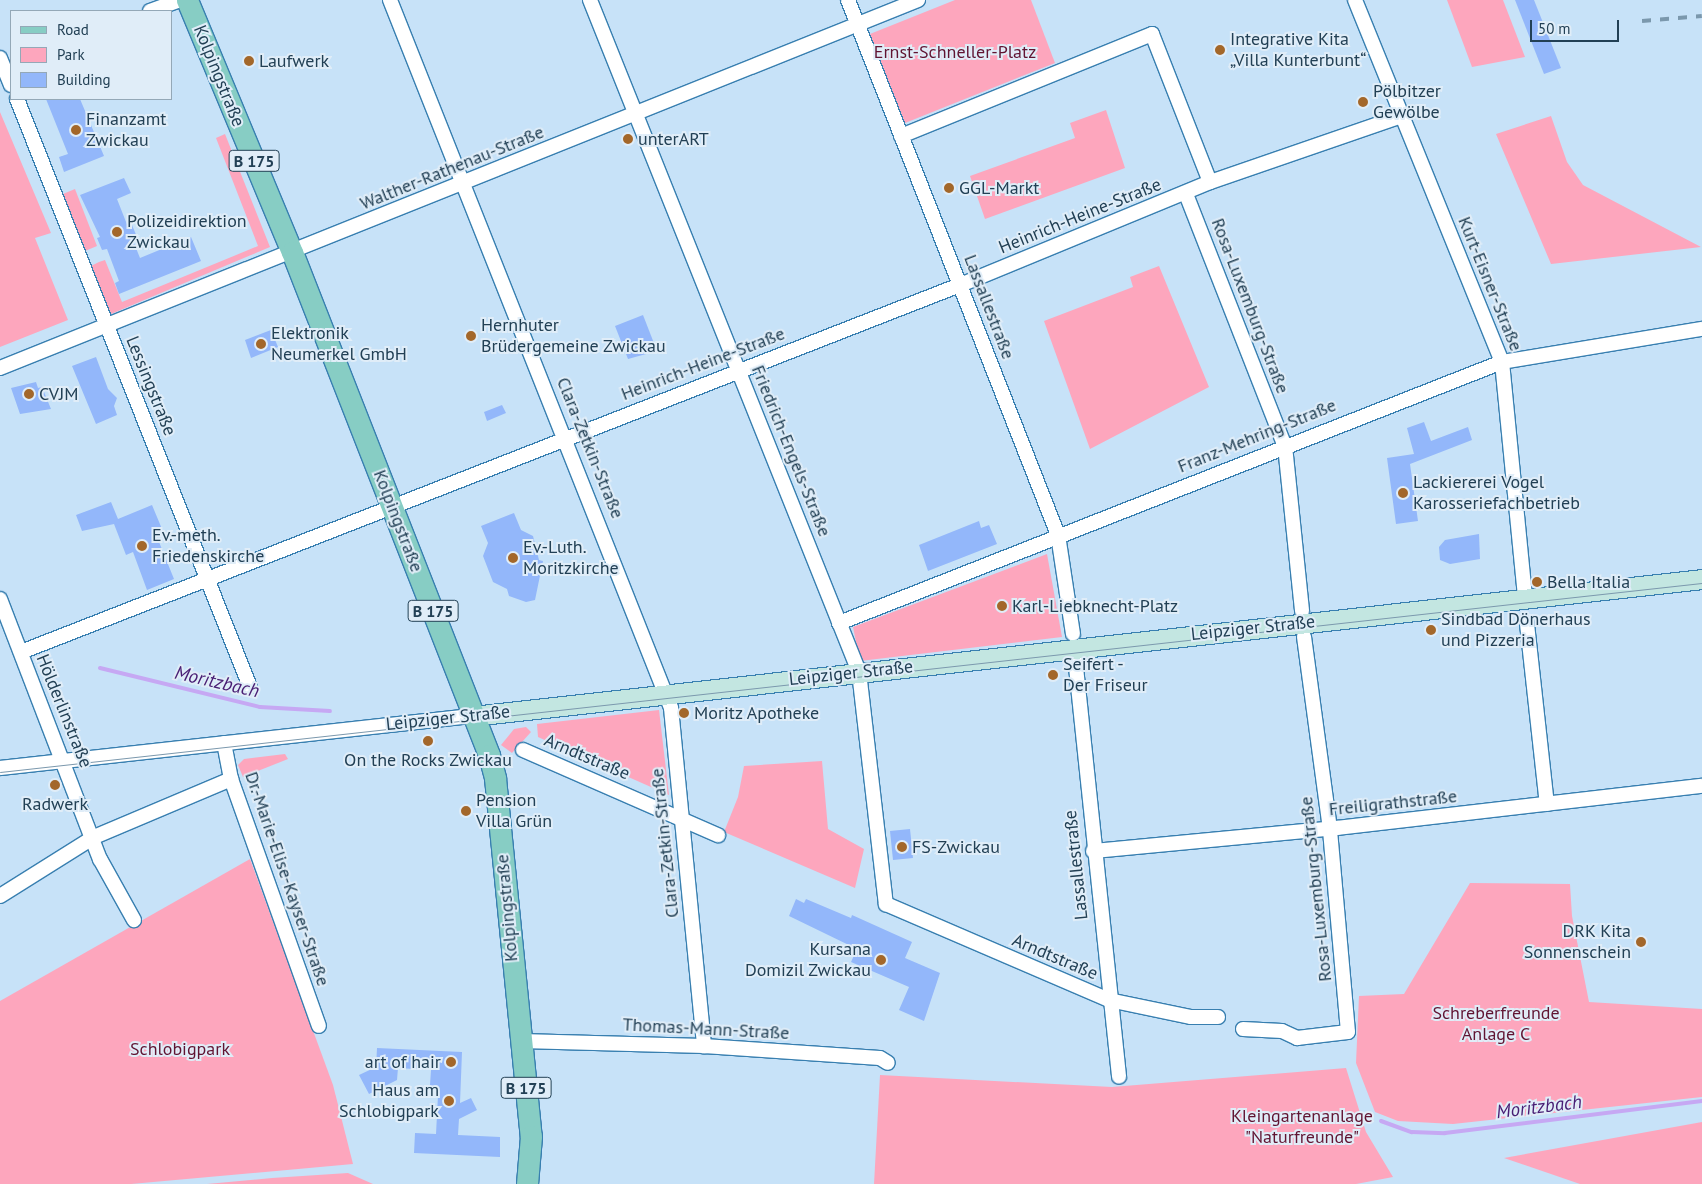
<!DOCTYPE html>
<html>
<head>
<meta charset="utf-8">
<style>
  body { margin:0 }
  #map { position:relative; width:1702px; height:1184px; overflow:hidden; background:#c7e2f8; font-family:"PT Sans",sans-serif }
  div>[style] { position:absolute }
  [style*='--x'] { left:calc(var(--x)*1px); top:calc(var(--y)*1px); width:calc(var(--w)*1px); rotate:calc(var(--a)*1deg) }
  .green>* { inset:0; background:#fda6bd }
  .stream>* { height:4px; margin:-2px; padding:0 2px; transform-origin:2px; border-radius:2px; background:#c6a8f3 }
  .building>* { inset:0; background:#93b7fa }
  .roads { filter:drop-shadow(1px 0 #387fb0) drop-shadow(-1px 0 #387fb0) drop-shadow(0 1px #387fb0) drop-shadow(0 -1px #387fb0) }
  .street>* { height:14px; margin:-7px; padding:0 7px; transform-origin:7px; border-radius:7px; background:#fff }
  .secondary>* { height:19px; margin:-9.5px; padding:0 9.5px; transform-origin:9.5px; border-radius:9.5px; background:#c3e6e1 }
  .primary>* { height:21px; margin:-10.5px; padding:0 10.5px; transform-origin:10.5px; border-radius:10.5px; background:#87cdc4 }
  .tram>* { height:1px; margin:-0.5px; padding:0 0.5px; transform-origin:0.5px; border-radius:0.5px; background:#7b98ad }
  .rail>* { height:4px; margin-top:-2px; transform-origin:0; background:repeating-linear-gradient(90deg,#7b98ad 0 9px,transparent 0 18px) }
  .dots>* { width:14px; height:14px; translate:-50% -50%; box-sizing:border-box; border:2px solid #e0edf8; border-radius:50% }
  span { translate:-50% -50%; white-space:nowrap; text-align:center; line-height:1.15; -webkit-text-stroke:4px #e0edf8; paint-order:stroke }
  .shield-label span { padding:1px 4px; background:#e0edf8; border:1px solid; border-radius:4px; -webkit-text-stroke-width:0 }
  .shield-label { font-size:16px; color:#224055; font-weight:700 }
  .poi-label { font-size:18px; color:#224055 }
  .left { translate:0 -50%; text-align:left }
  .right { translate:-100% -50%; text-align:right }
  .park-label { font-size:18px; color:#611432 }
  .street-label { font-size:18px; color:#224055 }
  .water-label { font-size:19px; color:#481d73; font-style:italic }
  .legend { position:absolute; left:10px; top:10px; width:162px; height:90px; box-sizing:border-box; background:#e0edf8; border:1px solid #94a8b7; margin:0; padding:6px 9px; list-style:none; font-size:15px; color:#224055 }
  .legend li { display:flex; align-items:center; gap:10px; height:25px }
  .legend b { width:25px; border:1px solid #94a8b7 }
  .scale { position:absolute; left:1530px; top:20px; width:89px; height:22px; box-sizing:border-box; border:2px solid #224055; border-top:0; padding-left:6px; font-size:15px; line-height:18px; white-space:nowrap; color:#224055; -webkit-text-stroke:4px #e0edf8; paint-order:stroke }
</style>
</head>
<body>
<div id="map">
  <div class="green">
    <i style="clip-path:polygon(955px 0,1031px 0,1055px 63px,905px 123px,870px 34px)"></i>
    <i style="clip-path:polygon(1447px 0,1503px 0,1525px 57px,1472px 67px)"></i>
    <i style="clip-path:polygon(1106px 110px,1125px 168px,985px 219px,970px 176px,1075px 138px,1070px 123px)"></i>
    <i style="clip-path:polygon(0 112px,51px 233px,35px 238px,68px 320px,0 347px)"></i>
    <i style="clip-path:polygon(1551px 116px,1567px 162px,1583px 185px,1701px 247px,1551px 264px,1496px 134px)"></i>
    <i style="clip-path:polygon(225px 134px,270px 247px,111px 314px,91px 266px,99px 262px,105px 260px,122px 302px,258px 246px,216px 138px)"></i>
    <i style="clip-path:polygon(75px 189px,97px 246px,85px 251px,63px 194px)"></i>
    <i style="clip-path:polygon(1159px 266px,1209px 387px,1090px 449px,1044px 321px,1133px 287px,1130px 277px)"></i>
    <i style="clip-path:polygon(1047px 554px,1062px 637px,860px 661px,853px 627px)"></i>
    <i style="clip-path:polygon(659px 710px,669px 795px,538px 737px,537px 724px)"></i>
    <i style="clip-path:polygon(526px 727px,531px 732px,512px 753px,501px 745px,514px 729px)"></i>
    <i style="clip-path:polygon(285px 754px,288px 759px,243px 777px,238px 765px,244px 759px)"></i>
    <i style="clip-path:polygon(822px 761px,828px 829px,864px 849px,855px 888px,724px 832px,738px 797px,744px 766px)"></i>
    <i style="clip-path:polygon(250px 859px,333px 1085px,353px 1164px,131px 1184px,0 1184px,0 1001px)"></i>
    <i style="clip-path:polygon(1470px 883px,1570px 884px,1572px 916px,1589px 1002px,1702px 1009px,1702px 1097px,1453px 1124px,1398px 1121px,1375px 1112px,1356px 1063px,1359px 996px,1404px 994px)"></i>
    <i style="clip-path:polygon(1346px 1068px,1366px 1132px,1393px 1177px,1356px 1184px,874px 1184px,880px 1075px,1112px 1087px)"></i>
    <i style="clip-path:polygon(1702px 1122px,1702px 1184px,1580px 1184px,1504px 1158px)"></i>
    <i style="clip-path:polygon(348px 1173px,373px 1184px,207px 1184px,272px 1178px)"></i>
  </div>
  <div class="stream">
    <i style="--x:100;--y:668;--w:165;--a:13.7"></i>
    <i style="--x:260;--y:707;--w:70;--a:3.3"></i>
    <i style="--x:1381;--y:1121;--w:33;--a:20"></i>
    <i style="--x:1412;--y:1132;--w:33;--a:2"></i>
    <i style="--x:1445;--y:1133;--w:259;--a:-7.1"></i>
  </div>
  <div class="building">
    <i style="clip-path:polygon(1515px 0,1534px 0,1561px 68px,1544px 74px)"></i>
    <i style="clip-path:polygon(46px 99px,80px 99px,104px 156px,64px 172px,59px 157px,68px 154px)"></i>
    <i style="clip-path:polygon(124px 178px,131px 193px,117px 199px,128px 227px,132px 225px,137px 237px,132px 238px,140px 258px,191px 237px,201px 261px,119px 294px,115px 283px,119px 281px,107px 249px,102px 250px,97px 238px,100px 237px,80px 195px)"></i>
    <i style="clip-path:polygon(643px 315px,657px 351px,628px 359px,615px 326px)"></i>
    <i style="clip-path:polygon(271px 330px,278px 347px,251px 358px,245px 340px)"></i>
    <i style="clip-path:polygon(96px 357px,108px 389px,117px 398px,114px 406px,117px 415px,96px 424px,72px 366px)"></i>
    <i style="clip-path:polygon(36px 382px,38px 388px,42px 387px,51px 409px,20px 414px,11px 388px)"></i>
    <i style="clip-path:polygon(502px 405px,506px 413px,487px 421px,484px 412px)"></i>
    <i style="clip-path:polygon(1424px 422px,1431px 441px,1468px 427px,1472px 440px,1410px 464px,1418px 521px,1396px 524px,1387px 458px,1414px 454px,1407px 428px)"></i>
    <i style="clip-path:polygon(111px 502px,118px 519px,152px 505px,162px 529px,155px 532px,174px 579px,147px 590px,133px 552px,126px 555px,114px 524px,82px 531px,76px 515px)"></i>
    <i style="clip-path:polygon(514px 513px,521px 530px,533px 536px,539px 560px,543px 561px,535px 600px,526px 602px,509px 596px,507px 589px,493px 582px,483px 556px,488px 543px,481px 526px)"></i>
    <i style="clip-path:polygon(979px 521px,981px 528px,989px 525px,997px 544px,928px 571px,919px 545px)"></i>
    <i style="clip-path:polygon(1479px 534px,1480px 559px,1450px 564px,1440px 560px,1439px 547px,1445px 540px)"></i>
    <i style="clip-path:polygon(910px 829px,913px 858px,893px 860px,890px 831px)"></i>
    <i style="clip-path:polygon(796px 899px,804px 903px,806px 899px,851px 918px,852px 915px,912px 942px,905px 958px,940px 973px,924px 1021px,899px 1010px,909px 987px,851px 962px,857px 949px,789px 916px)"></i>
    <i style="clip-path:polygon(377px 1048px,462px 1052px,460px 1103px,471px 1098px,477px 1110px,459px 1119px,458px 1135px,500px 1137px,500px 1157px,414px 1153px,415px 1133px,436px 1134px,438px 1095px,430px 1085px,431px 1070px,398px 1068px,397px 1080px,369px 1094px,359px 1075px,376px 1067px)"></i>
  </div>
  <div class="roads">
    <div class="street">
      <i style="--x:390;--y:0;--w:762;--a:68.35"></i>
      <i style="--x:671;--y:708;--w:340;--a:84.4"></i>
      <i style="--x:590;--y:0;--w:724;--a:68.18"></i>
      <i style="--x:859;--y:672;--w:234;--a:83.4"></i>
      <i style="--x:886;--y:904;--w:243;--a:23.3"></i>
      <i style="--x:1109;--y:1000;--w:84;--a:11.7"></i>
      <i style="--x:1191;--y:1017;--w:27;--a:0"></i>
      <i style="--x:848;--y:0;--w:575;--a:68.57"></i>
      <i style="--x:1058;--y:535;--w:100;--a:81.4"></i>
      <i style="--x:1355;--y:0;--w:391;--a:67.9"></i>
      <i style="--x:1502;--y:362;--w:237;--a:84.4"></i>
      <i style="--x:150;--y:11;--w:32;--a:-20"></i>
      <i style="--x:0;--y:58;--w:29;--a:68"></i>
      <i style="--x:17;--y:99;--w:632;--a:68.38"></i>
      <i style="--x:901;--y:136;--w:271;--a:-22.1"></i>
      <i style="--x:1152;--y:34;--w:159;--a:68.6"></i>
      <i style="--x:1186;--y:194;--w:271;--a:68.6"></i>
      <i style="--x:1285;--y:446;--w:166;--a:84.1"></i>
      <i style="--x:0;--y:368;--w:989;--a:-21.84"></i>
      <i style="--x:0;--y:599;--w:279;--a:69"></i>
      <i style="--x:100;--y:859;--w:70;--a:60.9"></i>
      <i style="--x:839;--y:623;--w:713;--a:-21.49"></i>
      <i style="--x:1502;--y:362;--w:203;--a:-9.4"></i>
      <i style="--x:1527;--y:624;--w:181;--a:83.7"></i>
      <i style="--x:1074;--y:648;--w:431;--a:84"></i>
      <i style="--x:21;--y:652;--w:1008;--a:-21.35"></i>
      <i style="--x:960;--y:285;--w:270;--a:-22.4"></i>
      <i style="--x:1210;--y:182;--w:203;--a:-19"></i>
      <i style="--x:224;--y:743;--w:37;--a:79"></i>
      <i style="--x:231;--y:779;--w:262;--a:70.4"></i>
      <i style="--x:523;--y:750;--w:213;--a:23.6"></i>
      <i style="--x:0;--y:768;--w:476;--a:-6.3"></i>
      <i style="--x:1093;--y:851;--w:245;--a:-5.4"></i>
      <i style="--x:1337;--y:828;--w:367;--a:-6.6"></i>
      <i style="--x:0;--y:896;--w:111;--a:-32.1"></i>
      <i style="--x:94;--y:837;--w:149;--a:-22.9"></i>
      <i style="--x:1243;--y:1029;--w:39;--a:3"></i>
      <i style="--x:1282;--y:1031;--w:17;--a:25"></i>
      <i style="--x:1297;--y:1038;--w:51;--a:-6.7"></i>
      <i style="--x:1348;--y:1032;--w:204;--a:-95.1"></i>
      <i style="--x:1330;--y:829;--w:194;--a:-97.7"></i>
      <i style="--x:521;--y:1041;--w:183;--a:1.6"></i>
      <i style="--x:704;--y:1046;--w:176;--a:3.9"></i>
      <i style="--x:880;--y:1058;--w:9;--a:32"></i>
    </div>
    <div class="secondary">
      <i style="--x:473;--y:716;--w:1237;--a:-6.36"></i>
    </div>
    <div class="primary">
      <i style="--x:187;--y:0;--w:273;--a:67.4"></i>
      <i style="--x:292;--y:252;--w:540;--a:68.61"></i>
      <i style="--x:489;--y:755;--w:24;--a:75"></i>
      <i style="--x:495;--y:778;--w:360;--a:84.3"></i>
      <i style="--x:531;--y:1136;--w:48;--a:94.8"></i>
    </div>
  </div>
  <div class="tram">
    <i style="--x:0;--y:772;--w:1712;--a:-6.34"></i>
  </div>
  <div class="rail">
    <i style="--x:1642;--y:21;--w:60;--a:-4.8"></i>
  </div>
  <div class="dots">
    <i style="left:1220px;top:50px;background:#a3672a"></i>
    <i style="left:249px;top:61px;background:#a3672a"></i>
    <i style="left:1363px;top:102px;background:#a3672a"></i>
    <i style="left:76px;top:130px;background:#a3672a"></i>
    <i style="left:628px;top:139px;background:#a3672a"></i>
    <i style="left:949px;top:188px;background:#a3672a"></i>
    <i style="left:117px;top:232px;background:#a3672a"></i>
    <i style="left:471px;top:336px;background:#a3672a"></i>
    <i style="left:261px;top:344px;background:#a3672a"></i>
    <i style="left:29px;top:394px;background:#a3672a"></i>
    <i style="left:1403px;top:493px;background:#a3672a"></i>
    <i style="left:142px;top:546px;background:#a3672a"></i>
    <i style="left:513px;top:558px;background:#a3672a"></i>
    <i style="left:1537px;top:582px;background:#a3672a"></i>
    <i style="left:1002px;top:606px;background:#a3672a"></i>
    <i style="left:1431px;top:630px;background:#a3672a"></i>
    <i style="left:1053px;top:675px;background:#a3672a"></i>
    <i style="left:684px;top:713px;background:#a3672a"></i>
    <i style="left:428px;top:741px;background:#a3672a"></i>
    <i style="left:55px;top:785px;background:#a3672a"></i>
    <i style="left:466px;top:811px;background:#a3672a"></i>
    <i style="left:902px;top:847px;background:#a3672a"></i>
    <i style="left:1641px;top:942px;background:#a3672a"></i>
    <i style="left:881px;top:960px;background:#a3672a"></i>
    <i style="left:451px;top:1062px;background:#a3672a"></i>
    <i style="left:449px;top:1101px;background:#a3672a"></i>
  </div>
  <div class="shield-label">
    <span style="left:254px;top:161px">B 175</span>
    <span style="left:433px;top:611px">B 175</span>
    <span style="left:526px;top:1088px">B 175</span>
  </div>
  <div class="poi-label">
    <span class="left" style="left:1230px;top:50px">Integrative Kita<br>„Villa Kunterbunt“</span>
    <span class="left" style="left:259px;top:61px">Laufwerk</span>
    <span class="left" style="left:1373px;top:102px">Pölbitzer<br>Gewölbe</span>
    <span class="left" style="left:86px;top:130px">Finanzamt<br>Zwickau</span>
    <span class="left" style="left:638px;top:139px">unterART</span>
    <span class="left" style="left:959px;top:188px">GGL-Markt</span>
    <span class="left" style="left:127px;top:232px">Polizeidirektion<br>Zwickau</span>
    <span class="left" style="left:481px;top:336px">Hernhuter<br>Brüdergemeine Zwickau</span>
    <span class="left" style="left:271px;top:344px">Elektronik<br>Neumerkel GmbH</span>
    <span class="left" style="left:39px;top:394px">CVJM</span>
    <span class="left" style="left:1413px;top:493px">Lackiererei Vogel<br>Karosseriefachbetrieb</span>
    <span class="left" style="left:152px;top:546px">Ev.-meth.<br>Friedenskirche</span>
    <span class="left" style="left:523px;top:558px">Ev.-Luth.<br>Moritzkirche</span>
    <span class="left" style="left:1547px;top:582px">Bella Italia</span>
    <span class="left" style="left:1012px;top:606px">Karl-Liebknecht-Platz</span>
    <span class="left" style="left:1441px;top:630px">Sindbad Dönerhaus<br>und Pizzeria</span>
    <span class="left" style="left:1063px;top:675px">Seifert -<br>Der Friseur</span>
    <span class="left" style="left:694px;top:713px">Moritz Apotheke</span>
    <span style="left:428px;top:760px">On the Rocks Zwickau</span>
    <span class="left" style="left:476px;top:811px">Pension<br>Villa Grün</span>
    <span style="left:55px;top:804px">Radwerk</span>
    <span class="left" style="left:912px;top:847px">FS-Zwickau</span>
    <span class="right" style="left:1631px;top:942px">DRK Kita<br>Sonnenschein</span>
    <span class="right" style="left:871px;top:960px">Kursana<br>Domizil Zwickau</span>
    <span class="right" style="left:441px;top:1062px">art of hair</span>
    <span class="right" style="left:439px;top:1101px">Haus am<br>Schlobigpark</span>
  </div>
  <div class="park-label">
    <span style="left:955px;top:52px">Ernst-Schneller-Platz</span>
    <span style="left:1496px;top:1024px">Schreberfreunde<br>Anlage C</span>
    <span style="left:180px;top:1049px">Schlobigpark</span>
    <span style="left:1302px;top:1127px">Kleingartenanlage<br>"Naturfreunde"</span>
  </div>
  <div class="street-label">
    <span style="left:219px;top:76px;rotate:68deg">Kolpingstraße</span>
    <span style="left:452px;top:168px;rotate:-22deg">Walther-Rathenau-Straße</span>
    <span style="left:1080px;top:216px;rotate:-22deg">Heinrich-Heine-Straße</span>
    <span style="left:1490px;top:284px;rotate:68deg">Kurt-Eisner-Straße</span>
    <span style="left:1250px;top:306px;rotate:69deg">Rosa-Luxemburg-Straße</span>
    <span style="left:989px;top:307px;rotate:69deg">Lassallestraße</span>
    <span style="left:703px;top:364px;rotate:-21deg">Heinrich-Heine-Straße</span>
    <span style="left:151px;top:386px;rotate:68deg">Lessingstraße</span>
    <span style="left:1257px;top:436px;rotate:-22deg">Franz-Mehring-Straße</span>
    <span style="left:590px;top:448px;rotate:68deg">Clara-Zetkin-Straße</span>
    <span style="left:791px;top:451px;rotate:68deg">Friedrich-Engels-Straße</span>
    <span style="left:398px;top:521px;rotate:69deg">Kolpingstraße</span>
    <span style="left:1253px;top:628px;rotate:-6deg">Leipziger Straße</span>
    <span style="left:851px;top:673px;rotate:-6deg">Leipziger Straße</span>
    <span style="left:64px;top:711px;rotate:68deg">Hölderlinstraße</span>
    <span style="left:448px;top:718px;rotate:-6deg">Leipziger Straße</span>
    <span style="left:587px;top:757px;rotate:23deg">Arndtstraße</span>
    <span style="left:1393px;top:803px;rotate:-6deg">Freiligrathstraße</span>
    <span style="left:665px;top:843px;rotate:-96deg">Clara-Zetkin-Straße</span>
    <span style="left:1076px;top:865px;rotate:-96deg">Lassallestraße</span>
    <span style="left:287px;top:879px;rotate:71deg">Dr.-Marie-Elise-Kayser-Straße</span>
    <span style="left:1316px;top:889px;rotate:-96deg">Rosa-Luxemburg-Straße</span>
    <span style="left:507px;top:908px;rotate:-95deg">Kolpingstraße</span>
    <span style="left:1055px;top:957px;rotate:23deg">Arndtstraße</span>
    <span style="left:706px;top:1029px;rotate:3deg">Thomas-Mann-Straße</span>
  </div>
  <div class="water-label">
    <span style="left:217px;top:682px;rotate:13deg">Moritzbach</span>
    <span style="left:1539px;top:1107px;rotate:-7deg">Moritzbach</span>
  </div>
  <ul class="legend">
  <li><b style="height:6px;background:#87cdc4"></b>Road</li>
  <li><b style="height:14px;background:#fda6bd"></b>Park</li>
  <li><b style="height:14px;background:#93b7fa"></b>Building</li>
  </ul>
  <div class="scale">50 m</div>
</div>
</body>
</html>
